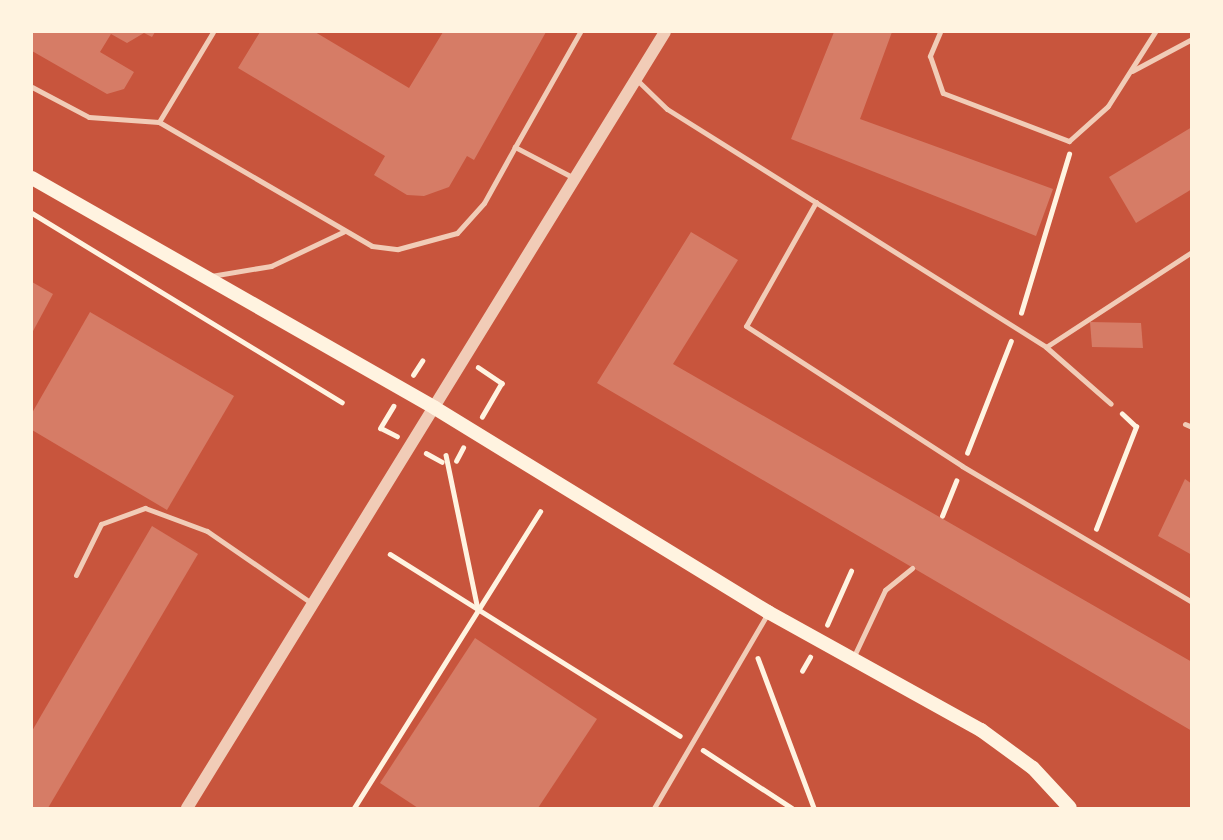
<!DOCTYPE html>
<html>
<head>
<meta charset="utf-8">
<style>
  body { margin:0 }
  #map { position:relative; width:1223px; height:840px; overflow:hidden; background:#c8553d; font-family:Roboto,sans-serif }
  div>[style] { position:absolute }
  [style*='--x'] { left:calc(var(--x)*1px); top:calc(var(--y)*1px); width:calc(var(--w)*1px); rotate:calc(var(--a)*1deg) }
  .building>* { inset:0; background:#d67c66 }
  .path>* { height:4.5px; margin:-2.25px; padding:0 2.25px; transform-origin:2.25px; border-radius:2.25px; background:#fff3e0 }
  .service>* { height:5px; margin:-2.5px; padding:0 2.5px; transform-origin:2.5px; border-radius:2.5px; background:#f1ccb7 }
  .tertiary>* { height:12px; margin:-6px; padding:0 6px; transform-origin:6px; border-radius:6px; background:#f1ccb7 }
  .secondary>* { height:14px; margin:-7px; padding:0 7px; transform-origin:7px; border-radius:7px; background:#fff3e0 }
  span { translate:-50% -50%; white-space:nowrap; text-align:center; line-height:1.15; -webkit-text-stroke:6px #fff3e0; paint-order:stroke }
  .frame { position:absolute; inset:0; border:33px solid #fff3e0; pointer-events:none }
</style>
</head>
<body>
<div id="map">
  <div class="building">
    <i style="clip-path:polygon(32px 32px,155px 32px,152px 37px,144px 33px,127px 43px,111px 34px,100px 52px,134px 72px,124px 89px,107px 94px,32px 51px)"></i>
    <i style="clip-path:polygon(260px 32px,315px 32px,409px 88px,443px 32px,546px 32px,474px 160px,467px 156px,449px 187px,424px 196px,407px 195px,374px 175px,385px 156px,238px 68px)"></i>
    <i style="clip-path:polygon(834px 32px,892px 32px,860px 119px,1053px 189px,1036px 236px,791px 139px)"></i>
    <i style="clip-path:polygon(1192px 127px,1192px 189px,1136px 223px,1109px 177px)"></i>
    <i style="clip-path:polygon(691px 232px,738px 260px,673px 364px,1192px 662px,1192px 731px,597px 383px)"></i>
    <i style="clip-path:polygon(32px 282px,53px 294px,32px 333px)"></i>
    <i style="clip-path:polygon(90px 312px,234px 396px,167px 510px,32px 430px,32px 413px)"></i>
    <i style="clip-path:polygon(1090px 322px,1141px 323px,1143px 348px,1092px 347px)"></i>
    <i style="clip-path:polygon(1185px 479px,1192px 484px,1192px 555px,1158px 536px)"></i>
    <i style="clip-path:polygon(152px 526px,198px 554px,48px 808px,33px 808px,32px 731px)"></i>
    <i style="clip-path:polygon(475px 638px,597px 719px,538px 808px,418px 808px,380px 783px)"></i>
  </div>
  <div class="path">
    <i style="--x:32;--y:213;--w:363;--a:31.4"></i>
    <i style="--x:1021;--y:313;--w:166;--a:-73.2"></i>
    <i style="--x:478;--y:367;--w:29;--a:34"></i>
    <i style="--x:502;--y:383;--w:39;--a:120"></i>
    <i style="--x:413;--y:375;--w:17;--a:-57"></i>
    <i style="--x:394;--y:406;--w:26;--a:121"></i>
    <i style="--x:381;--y:428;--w:18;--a:27"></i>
    <i style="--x:426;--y:453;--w:18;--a:29"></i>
    <i style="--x:967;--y:453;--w:120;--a:-68.6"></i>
    <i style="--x:446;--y:455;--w:157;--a:78.3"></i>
    <i style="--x:456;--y:461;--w:15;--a:-62"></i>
    <i style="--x:942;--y:516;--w:38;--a:-68"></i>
    <i style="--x:1096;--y:529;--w:110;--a:-68.6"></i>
    <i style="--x:1136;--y:427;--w:19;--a:-137"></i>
    <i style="--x:390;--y:554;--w:342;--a:32.1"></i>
    <i style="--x:827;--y:625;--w:59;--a:-66"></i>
    <i style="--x:758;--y:658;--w:160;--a:69.5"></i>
    <i style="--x:802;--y:671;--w:16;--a:-60"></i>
    <i style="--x:703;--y:750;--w:106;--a:33.1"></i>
    <i style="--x:354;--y:808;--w:350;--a:-57.9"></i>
  </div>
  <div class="service">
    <i style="--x:213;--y:32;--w:105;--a:121"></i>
    <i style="--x:159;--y:122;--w:246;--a:30.2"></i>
    <i style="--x:372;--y:246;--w:26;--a:7"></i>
    <i style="--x:398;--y:249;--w:61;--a:-15.2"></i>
    <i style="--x:457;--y:233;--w:40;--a:-48"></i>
    <i style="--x:484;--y:203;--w:64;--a:-61"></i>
    <i style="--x:940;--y:32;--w:26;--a:113"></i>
    <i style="--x:930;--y:56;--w:39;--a:71"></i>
    <i style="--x:943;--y:93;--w:135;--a:20.9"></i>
    <i style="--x:1069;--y:141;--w:52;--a:-41.9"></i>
    <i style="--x:1108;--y:106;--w:88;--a:-57.6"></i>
    <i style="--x:1132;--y:71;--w:68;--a:-28.1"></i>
    <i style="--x:636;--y:79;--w:43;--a:44.1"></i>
    <i style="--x:667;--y:109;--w:448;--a:32.1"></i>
    <i style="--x:1046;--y:347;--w:174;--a:-33.1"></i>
    <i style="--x:32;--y:87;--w:64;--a:27.8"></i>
    <i style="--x:89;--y:117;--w:70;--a:4.1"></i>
    <i style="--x:574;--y:178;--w:67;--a:-152.3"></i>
    <i style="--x:515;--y:147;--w:132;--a:-60.5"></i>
    <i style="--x:816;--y:202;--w:142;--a:119.4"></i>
    <i style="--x:746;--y:326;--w:257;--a:32.9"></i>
    <i style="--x:962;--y:466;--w:267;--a:30.6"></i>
    <i style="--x:211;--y:276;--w:61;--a:-9.5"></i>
    <i style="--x:271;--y:266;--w:80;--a:-25.3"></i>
    <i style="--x:1046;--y:347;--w:86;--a:41.2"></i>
    <i style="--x:1185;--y:424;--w:8;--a:23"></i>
    <i style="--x:76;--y:575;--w:57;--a:-63.9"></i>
    <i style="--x:101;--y:524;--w:47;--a:-20"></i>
    <i style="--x:145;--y:508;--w:66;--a:20.4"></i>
    <i style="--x:207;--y:531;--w:129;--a:34.6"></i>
    <i style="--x:854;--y:656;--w:73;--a:-64.8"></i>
    <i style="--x:885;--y:590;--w:35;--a:-39"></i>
    <i style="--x:654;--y:808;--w:224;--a:-59.7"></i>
  </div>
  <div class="tertiary">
    <i style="--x:187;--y:808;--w:911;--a:-58.37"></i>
  </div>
  <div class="secondary">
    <i style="--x:32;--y:178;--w:464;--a:29.7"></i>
    <i style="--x:435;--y:408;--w:391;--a:31.5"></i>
    <i style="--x:768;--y:612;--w:244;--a:29"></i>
    <i style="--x:981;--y:730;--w:64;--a:36.2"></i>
    <i style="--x:1033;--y:768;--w:54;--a:47.2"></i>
  </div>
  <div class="frame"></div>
</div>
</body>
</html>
